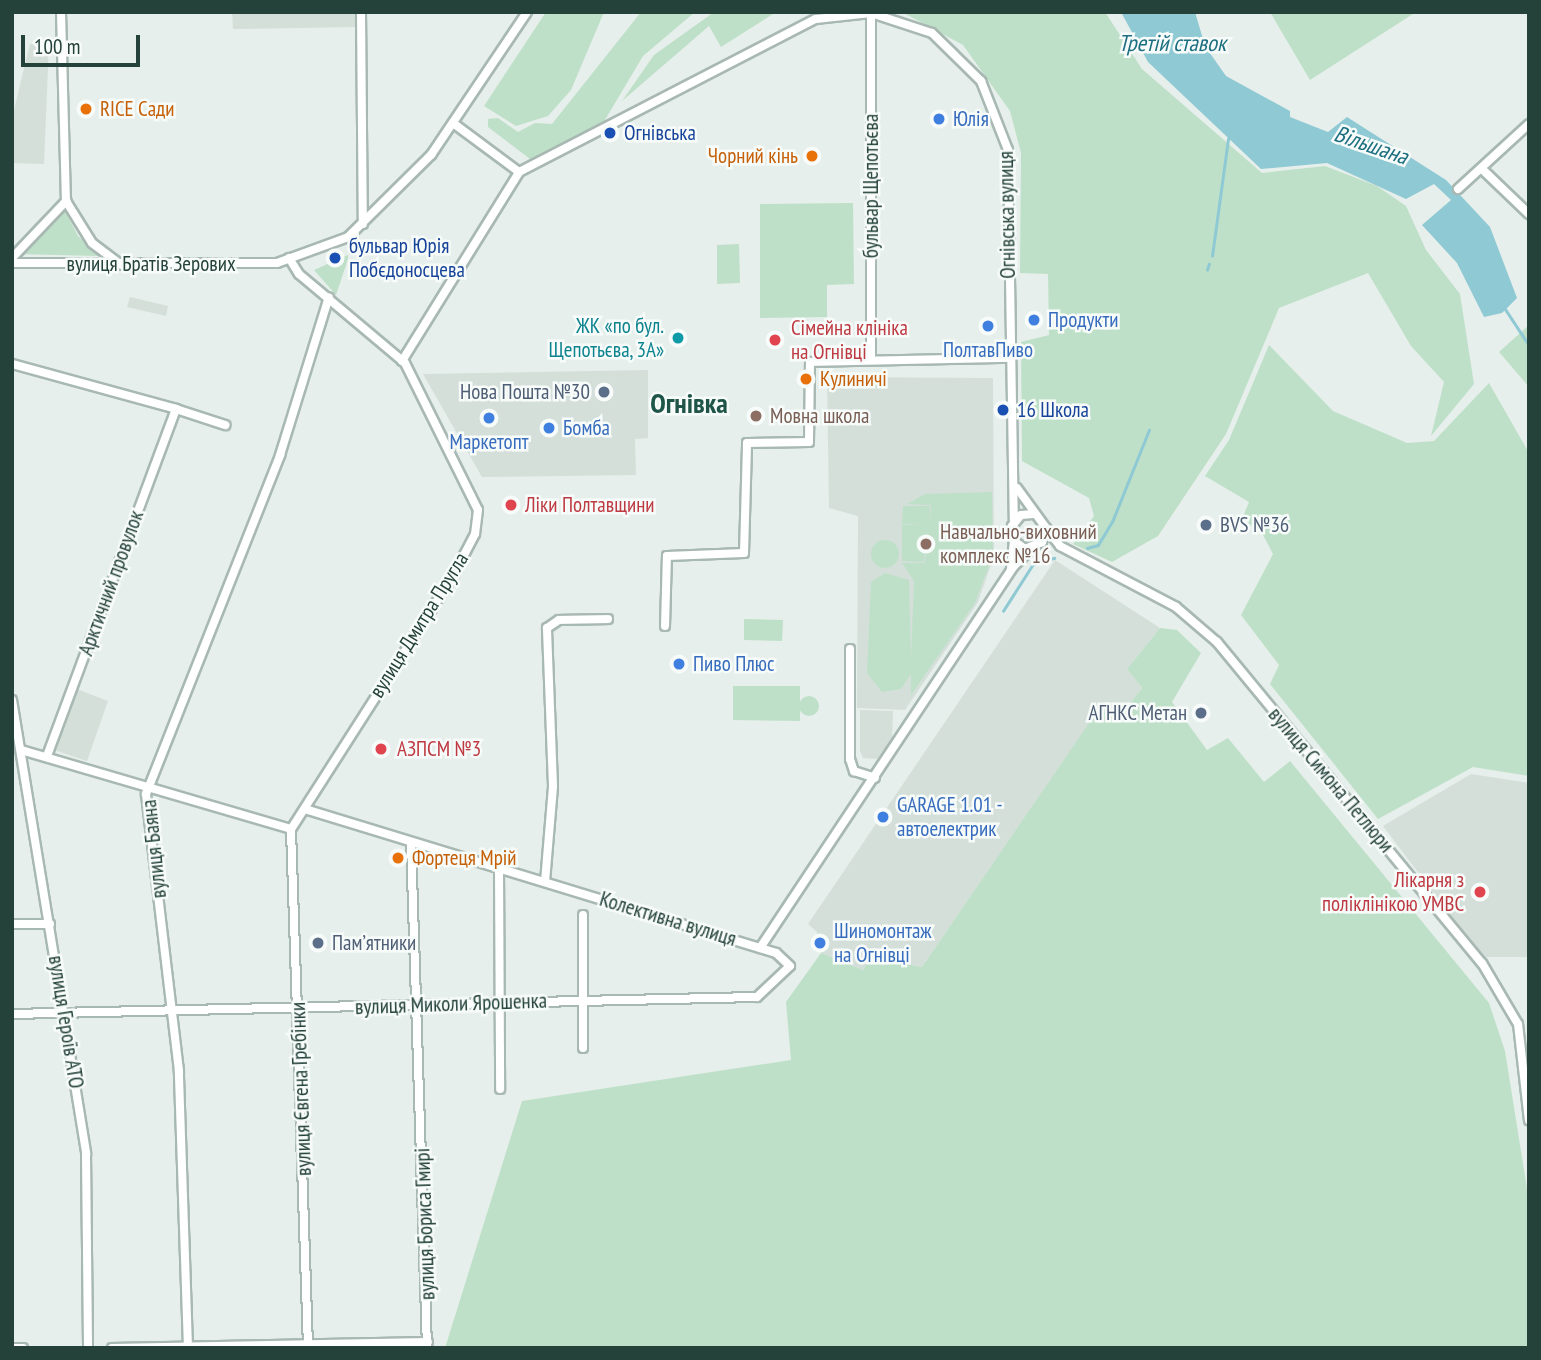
<!DOCTYPE html>
<html>
<head>
<meta charset="utf-8">
<style>
  body { margin:0 }
  #map { position:relative; width:1541px; height:1360px; overflow:hidden; background:#e6efeb; font-family:"PT Sans Narrow",sans-serif }
  div>[style] { position:absolute }
  [style*='--x'] { left:calc(var(--x)*1px); top:calc(var(--y)*1px); width:calc(var(--w)*1px); rotate:calc(var(--a)*1deg) }
  .built>* { inset:0; background:#d4dfda }
  .green>* { inset:0; background:#bfe0c8 }
  .round { border-radius:50% }
  .water>* { inset:0; background:#8ec9d4 }
  .stream>* { height:2.5px; margin:-1.25px; padding:0 1.25px; transform-origin:1.25px; border-radius:1.25px; background:#8ec9d4 }
  .roads { filter:drop-shadow(2px 0 #a8b8b2) drop-shadow(-2px 0 #a8b8b2) drop-shadow(0 2px #a8b8b2) drop-shadow(0 -2px #a8b8b2) }
  .minor>* { height:8px; margin:-4px; padding:0 4px; transform-origin:4px; border-radius:4px; background:#fff }
  .dots>* { width:19px; height:19px; translate:-50% -50%; box-sizing:border-box; border:4px solid #f7fbf9; border-radius:50% }
  span { translate:-50% -50%; white-space:nowrap; text-align:center; line-height:1.15; -webkit-text-stroke:5px #f7fbf9; paint-order:stroke }
  .food-label { font-size:21px; color:#c56008 }
  .left { translate:0 -50%; text-align:left }
  .right { translate:-100% -50%; text-align:right }
  .shop-label { font-size:21px; color:#366cbe }
  .transit-label { font-size:21px; color:#164399 }
  .street-label { font-size:21px; color:#24423a }
  .culture-label { font-size:21px; color:#0d838f }
  .health-label { font-size:21px; color:#be3a42 }
  .service-label { font-size:21px; color:#4e5e75 }
  .education-label { font-size:21px; color:#785e54 }
  .water-label { font-size:23px; color:#1c6f80; font-style:italic }
  .district-label { font-size:28px; color:#1f5548; font-weight:700 }
  .frame { position:absolute; inset:0; border:14px solid #24423a; pointer-events:none }
  .scale { position:absolute; left:21px; top:35px; width:119px; height:32px; box-sizing:border-box; border:4px solid #24423a; border-top:0; padding-left:9px; font-size:21px; line-height:24px; white-space:nowrap; color:#24423a; -webkit-text-stroke:5px #f7fbf9; paint-order:stroke }
</style>
</head>
<body>
<div id="map">
  <div class="built">
    <i style="clip-path:polygon(232px 12px,356px 12px,356px 27px,233px 29px)"></i>
    <i style="clip-path:polygon(30px 44px,49px 44px,44px 164px,12px 163px,12px 118px)"></i>
    <i style="clip-path:polygon(130px 297px,168px 306px,166px 316px,127px 307px)"></i>
    <i style="clip-path:polygon(648px 370px,648px 438px,635px 439px,636px 475px,482px 477px,423px 374px)"></i>
    <i style="clip-path:polygon(827px 377px,993px 378px,994px 556px,978px 602px,905px 710px,857px 708px,858px 516px,829px 508px)"></i>
    <i style="clip-path:polygon(1055px 560px,1160px 628px,1127px 669px,1142px 688px,1120px 716px,1098px 711px,922px 967px,872px 957px,863px 970px,821px 953px,817px 932px,808px 924px)"></i>
    <i style="clip-path:polygon(74px 688px,108px 701px,87px 761px,51px 749px)"></i>
    <i style="clip-path:polygon(860px 710px,893px 711px,892px 740px,880px 759px,863px 758px,860px 751px)"></i>
    <i style="clip-path:polygon(1471px 774px,1529px 783px,1529px 957px,1482px 957px,1383px 826px)"></i>
  </div>
  <div class="green">
    <i style="clip-path:polygon(546px 12px,604px 12px,571px 90px,548px 116px,516px 126px,484px 106px)"></i>
    <i style="clip-path:polygon(641px 12px,695px 12px,643px 56px,602px 125px,534px 162px,488px 127px,488px 119px,498px 118px,518px 132px,535px 123px,552px 124px)"></i>
    <i style="clip-path:polygon(714px 12px,776px 12px,721px 47px,709px 26px,622px 101px,654px 55px)"></i>
    <i style="clip-path:polygon(902px 12px,1105px 12px,1142px 69px,1262px 173px,1325px 166px,1377px 186px,1406px 206px,1426px 250px,1460px 294px,1474px 384px,1431px 436px,1444px 382px,1411px 346px,1368px 273px,1279px 308px,1226px 434px,1158px 536px,1112px 562px,1073px 544px,1094px 516px,1089px 498px,1022px 461px,1021px 342px,1049px 335px,1048px 274px,1020px 273px,1021px 153px,1010px 111px,963px 45px)"></i>
    <i style="clip-path:polygon(1270px 12px,1416px 12px,1310px 80px)"></i>
    <i style="clip-path:polygon(853px 203px,854px 284px,827px 285px,827px 317px,760px 318px,760px 204px)"></i>
    <i style="clip-path:polygon(62px 205px,78px 236px,100px 256px,15px 254px)"></i>
    <i style="clip-path:polygon(739px 244px,740px 283px,717px 284px,717px 245px)"></i>
    <i style="clip-path:polygon(348px 255px,348px 259px,336px 295px,314px 270px)"></i>
    <i style="clip-path:polygon(1529px 325px,1529px 387px,1499px 352px)"></i>
    <i style="clip-path:polygon(1269px 345px,1333px 411px,1407px 443px,1434px 441px,1489px 383px,1529px 453px,1529px 776px,1473px 767px,1378px 819px,1270px 684px,1279px 665px,1241px 615px,1273px 554px,1262px 533px,1242px 519px,1249px 502px,1205px 476px,1229px 440px)"></i>
    <i style="clip-path:polygon(992px 492px,993px 555px,975px 603px,911px 695px,911px 674px,901px 689px,882px 692px,867px 673px,871px 582px,885px 573px,909px 580px,911px 658px,914px 581px,902px 563px,925px 563px,927px 524px,924px 562px,902px 561px,902px 525px,923px 524px,902px 524px,903px 506px,930px 506px,930px 524px,931px 505px,907px 504px,925px 494px)"></i>
    <i class="round" style="left:871px;top:540px;width:28px;height:28px"></i>
    <i style="clip-path:polygon(744px 619px,783px 620px,782px 641px,744px 640px)"></i>
    <i style="clip-path:polygon(1160px 628px,1177px 630px,1201px 653px,1172px 702px,1207px 750px,1228px 738px,1264px 782px,1290px 761px,1489px 1003px,1505px 1051px,1529px 1201px,1529px 1348px,445px 1348px,522px 1101px,791px 1060px,786px 1002px,821px 953px,863px 970px,871px 957px,922px 967px,1098px 710px,1120px 716px,1142px 688px,1127px 669px)"></i>
    <i style="clip-path:polygon(733px 686px,800px 686px,800px 721px,733px 720px)"></i>
    <i class="round" style="left:799px;top:696px;width:20px;height:20px"></i>
  </div>
  <div class="water">
    <i style="clip-path:polygon(1121px 12px,1195px 12px,1205px 46px,1226px 76px,1290px 111px,1290px 117px,1328px 132px,1347px 117px,1446px 180px,1490px 227px,1517px 298px,1502px 313px,1484px 317px,1457px 263px,1422px 225px,1451px 200px,1434px 184px,1406px 199px,1327px 163px,1261px 169px,1148px 62px)"></i>
  </div>
  <div class="stream">
    <i style="--x:1212;--y:256;--w:118;--a:-82.2"></i>
    <i style="--x:1207;--y:270;--w:6;--a:-72"></i>
    <i style="--x:1504;--y:307;--w:45;--a:56.7"></i>
    <i style="--x:1087;--y:548;--w:11;--a:-15"></i>
    <i style="--x:1098;--y:545;--w:27;--a:-59"></i>
    <i style="--x:1112;--y:522;--w:99;--a:-68.1"></i>
    <i style="--x:1003;--y:611;--w:56;--a:-57.4"></i>
    <i style="--x:1033;--y:564;--w:22;--a:-16"></i>
  </div>
  <div class="roads">
    <div class="minor">
      <i style="--x:61;--y:12;--w:189;--a:88.5"></i>
      <i style="--x:66;--y:201;--w:49;--a:58.2"></i>
      <i style="--x:92;--y:243;--w:36;--a:37"></i>
      <i style="--x:361;--y:12;--w:212;--a:89.5"></i>
      <i style="--x:871;--y:13;--w:346;--a:90"></i>
      <i style="--x:453;--y:123;--w:82;--a:36.6"></i>
      <i style="--x:1482;--y:169;--w:65;--a:43.8"></i>
      <i style="--x:519;--y:172;--w:334;--a:-27.3"></i>
      <i style="--x:816;--y:19;--w:55;--a:-6.2"></i>
      <i style="--x:871;--y:13;--w:64;--a:18.2"></i>
      <i style="--x:932;--y:33;--w:69;--a:44.4"></i>
      <i style="--x:981;--y:81;--w:74;--a:68.6"></i>
      <i style="--x:1008;--y:150;--w:370;--a:89.1"></i>
      <i style="--x:1458;--y:189;--w:96;--a:-42.5"></i>
      <i style="--x:12;--y:258;--w:79;--a:-46.5"></i>
      <i style="--x:289;--y:258;--w:19;--a:58"></i>
      <i style="--x:299;--y:274;--w:138;--a:40"></i>
      <i style="--x:405;--y:363;--w:164;--a:63.6"></i>
      <i style="--x:478;--y:510;--w:24;--a:97"></i>
      <i style="--x:475;--y:534;--w:47;--a:117.6"></i>
      <i style="--x:453;--y:576;--w:300;--a:122.6"></i>
      <i style="--x:12;--y:263;--w:265;--a:0"></i>
      <i style="--x:277;--y:263;--w:76;--a:-20.1"></i>
      <i style="--x:348;--y:237;--w:117;--a:-44.7"></i>
      <i style="--x:431;--y:155;--w:172;--a:-56.1"></i>
      <i style="--x:402;--y:361;--w:222;--a:-58.2"></i>
      <i style="--x:12;--y:364;--w:170;--a:15.3"></i>
      <i style="--x:176;--y:409;--w:370;--a:110.4"></i>
      <i style="--x:176;--y:409;--w:52;--a:18.1"></i>
      <i style="--x:1017;--y:488;--w:49;--a:54.1"></i>
      <i style="--x:1046;--y:528;--w:15;--a:106"></i>
      <i style="--x:1042;--y:542;--w:18;--a:158"></i>
      <i style="--x:1025;--y:549;--w:14;--a:-144"></i>
      <i style="--x:1014;--y:541;--w:15;--a:-98"></i>
      <i style="--x:1012;--y:526;--w:14;--a:-51"></i>
      <i style="--x:1021;--y:515;--w:12;--a:-5"></i>
      <i style="--x:1046;--y:528;--w:23;--a:52"></i>
      <i style="--x:1060;--y:546;--w:131;--a:27.7"></i>
      <i style="--x:1176;--y:607;--w:54;--a:40.5"></i>
      <i style="--x:1217;--y:642;--w:416;--a:50.5"></i>
      <i style="--x:1482;--y:963;--w:71;--a:59.5"></i>
      <i style="--x:1518;--y:1024;--w:97;--a:83.5"></i>
      <i style="--x:1011;--y:569;--w:28;--a:-84"></i>
      <i style="--x:665;--y:626;--w:70;--a:-88.4"></i>
      <i style="--x:667;--y:556;--w:77;--a:-2.2"></i>
      <i style="--x:744;--y:553;--w:110;--a:-88.4"></i>
      <i style="--x:747;--y:443;--w:62;--a:-0.9"></i>
      <i style="--x:809;--y:442;--w:80;--a:-89.3"></i>
      <i style="--x:810;--y:362;--w:198;--a:-1.2"></i>
      <i style="--x:850;--y:649;--w:110;--a:90"></i>
      <i style="--x:850;--y:759;--w:13;--a:72"></i>
      <i style="--x:854;--y:771;--w:22;--a:18"></i>
      <i style="--x:12;--y:700;--w:460;--a:80.7"></i>
      <i style="--x:86;--y:1154;--w:194;--a:89.4"></i>
      <i style="--x:21;--y:750;--w:281;--a:16.3"></i>
      <i style="--x:291;--y:829;--w:519;--a:88.12"></i>
      <i style="--x:411;--y:842;--w:506;--a:88.19"></i>
      <i style="--x:499;--y:868;--w:221;--a:89.7"></i>
      <i style="--x:545;--y:882;--w:96;--a:-85.2"></i>
      <i style="--x:553;--y:786;--w:158;--a:-92.2"></i>
      <i style="--x:547;--y:628;--w:14;--a:-34"></i>
      <i style="--x:559;--y:620;--w:49;--a:-1.2"></i>
      <i style="--x:583;--y:915;--w:133;--a:90"></i>
      <i style="--x:12;--y:924;--w:38;--a:0"></i>
      <i style="--x:760;--y:948;--w:459;--a:-56.4"></i>
      <i style="--x:1014;--y:566;--w:25;--a:-45"></i>
      <i style="--x:12;--y:1014;--w:745;--a:-1.31"></i>
      <i style="--x:757;--y:997;--w:45;--a:-43.2"></i>
      <i style="--x:790;--y:966;--w:19;--a:-137"></i>
      <i style="--x:776;--y:953;--w:490;--a:-163"></i>
      <i style="--x:12;--y:1348;--w:11;--a:0"></i>
      <i style="--x:112;--y:1348;--w:316;--a:-1.1"></i>
      <i style="--x:188;--y:1348;--w:277;--a:-91.9"></i>
      <i style="--x:179;--y:1071;--w:279;--a:-96.8"></i>
      <i style="--x:146;--y:794;--w:365;--a:-68.4"></i>
      <i style="--x:280;--y:455;--w:165;--a:-72.8"></i>
    </div>
  </div>
  <div class="dots">
    <i style="left:86px;top:109px;background:#e8710a"></i>
    <i style="left:939px;top:119px;background:#3f7fe0"></i>
    <i style="left:610px;top:133px;background:#1a4fb4"></i>
    <i style="left:812px;top:156px;background:#e8710a"></i>
    <i style="left:335px;top:258px;background:#1a4fb4"></i>
    <i style="left:1034px;top:320px;background:#3f7fe0"></i>
    <i style="left:988px;top:326px;background:#3f7fe0"></i>
    <i style="left:678px;top:338px;background:#0f9aa8"></i>
    <i style="left:775px;top:340px;background:#e0444e"></i>
    <i style="left:806px;top:379px;background:#e8710a"></i>
    <i style="left:604px;top:392px;background:#5c6f8a"></i>
    <i style="left:1003px;top:410px;background:#1a4fb4"></i>
    <i style="left:756px;top:416px;background:#8d6e63"></i>
    <i style="left:489px;top:418px;background:#3f7fe0"></i>
    <i style="left:549px;top:428px;background:#3f7fe0"></i>
    <i style="left:511px;top:505px;background:#e0444e"></i>
    <i style="left:1206px;top:525px;background:#5c6f8a"></i>
    <i style="left:926px;top:544px;background:#8d6e63"></i>
    <i style="left:679px;top:664px;background:#3f7fe0"></i>
    <i style="left:1201px;top:713px;background:#5c6f8a"></i>
    <i style="left:381px;top:749px;background:#e0444e"></i>
    <i style="left:883px;top:817px;background:#3f7fe0"></i>
    <i style="left:398px;top:858px;background:#e8710a"></i>
    <i style="left:1480px;top:892px;background:#e0444e"></i>
    <i style="left:318px;top:943px;background:#5c6f8a"></i>
    <i style="left:820px;top:943px;background:#3f7fe0"></i>
  </div>
  <div class="food-label">
    <span class="left" style="left:100px;top:109px">RICE Сади</span>
    <span class="right" style="left:798px;top:156px">Чорний кінь</span>
    <span class="left" style="left:820px;top:379px">Кулиничі</span>
    <span class="left" style="left:412px;top:858px">Фортеця Мрій</span>
  </div>
  <div class="shop-label">
    <span class="left" style="left:953px;top:119px">Юлія</span>
    <span class="left" style="left:1048px;top:320px">Продукти</span>
    <span style="left:988px;top:350px">ПолтавПиво</span>
    <span class="left" style="left:563px;top:428px">Бомба</span>
    <span style="left:489px;top:442px">Маркетопт</span>
    <span class="left" style="left:693px;top:664px">Пиво Плюс</span>
    <span class="left" style="left:897px;top:817px">GARAGE 1.01 -<br>автоелектрик</span>
    <span class="left" style="left:834px;top:943px">Шиномонтаж<br>на Огнівці</span>
  </div>
  <div class="transit-label">
    <span class="left" style="left:624px;top:133px">Огнівська</span>
    <span class="left" style="left:349px;top:258px">бульвар Юрія<br>Побєдоносцева</span>
    <span class="left" style="left:1017px;top:410px">16 Школа</span>
  </div>
  <div class="street-label">
    <span style="left:871px;top:186px;rotate:-90deg">бульвар Щепотьєва</span>
    <span style="left:1007px;top:215px;rotate:-91deg">Огнівська вулиця</span>
    <span style="left:151px;top:264px">вулиця Братів Зерових</span>
    <span style="left:111px;top:583px;rotate:-70deg">Арктичний провулок</span>
    <span style="left:419px;top:625px;rotate:-58deg">вулиця Дмитра Пругла</span>
    <span style="left:1331px;top:780px;rotate:50deg">вулиця Симона Петлюри</span>
    <span style="left:154px;top:849px;rotate:-96deg">вулиця Баяна</span>
    <span style="left:668px;top:919px;rotate:17deg">Колективна вулиця</span>
    <span style="left:451px;top:1004px;rotate:-2deg">вулиця Миколи Ярошенка</span>
    <span style="left:66px;top:1022px;rotate:81deg">вулиця Героїв АТО</span>
    <span style="left:301px;top:1089px;rotate:-92deg">вулиця Євгена Гребінки</span>
    <span style="left:425px;top:1224px;rotate:-92deg">вулиця Бориса Гмирі</span>
  </div>
  <div class="culture-label">
    <span class="right" style="left:664px;top:338px">ЖК «по бул.<br>Щепотьєва, 3А»</span>
  </div>
  <div class="health-label">
    <span class="left" style="left:791px;top:340px">Сімейна клініка<br>на Огнівці</span>
    <span class="left" style="left:525px;top:505px">Ліки Полтавщини</span>
    <span class="left" style="left:397px;top:749px">АЗПСМ №3</span>
    <span class="right" style="left:1464px;top:892px">Лікарня з<br>поліклінікою УМВС</span>
  </div>
  <div class="service-label">
    <span class="right" style="left:590px;top:392px">Нова Пошта №30</span>
    <span class="left" style="left:1220px;top:525px">BVS №36</span>
    <span class="right" style="left:1187px;top:713px">АГНКС Метан</span>
    <span class="left" style="left:332px;top:943px">Памʼятники</span>
  </div>
  <div class="education-label">
    <span class="left" style="left:770px;top:416px">Мовна школа</span>
    <span class="left" style="left:940px;top:544px">Навчально-виховний<br>комплекс №16</span>
  </div>
  <div class="water-label">
    <span style="left:1172px;top:43px">Третій ставок</span>
    <span style="left:1371px;top:145px;rotate:19deg">Вільшана</span>
  </div>
  <div class="district-label">
    <span style="left:689px;top:403px">Огнівка</span>
  </div>
  <div class="frame"></div>
  <div class="scale">100 m</div>
</div>
</body>
</html>
